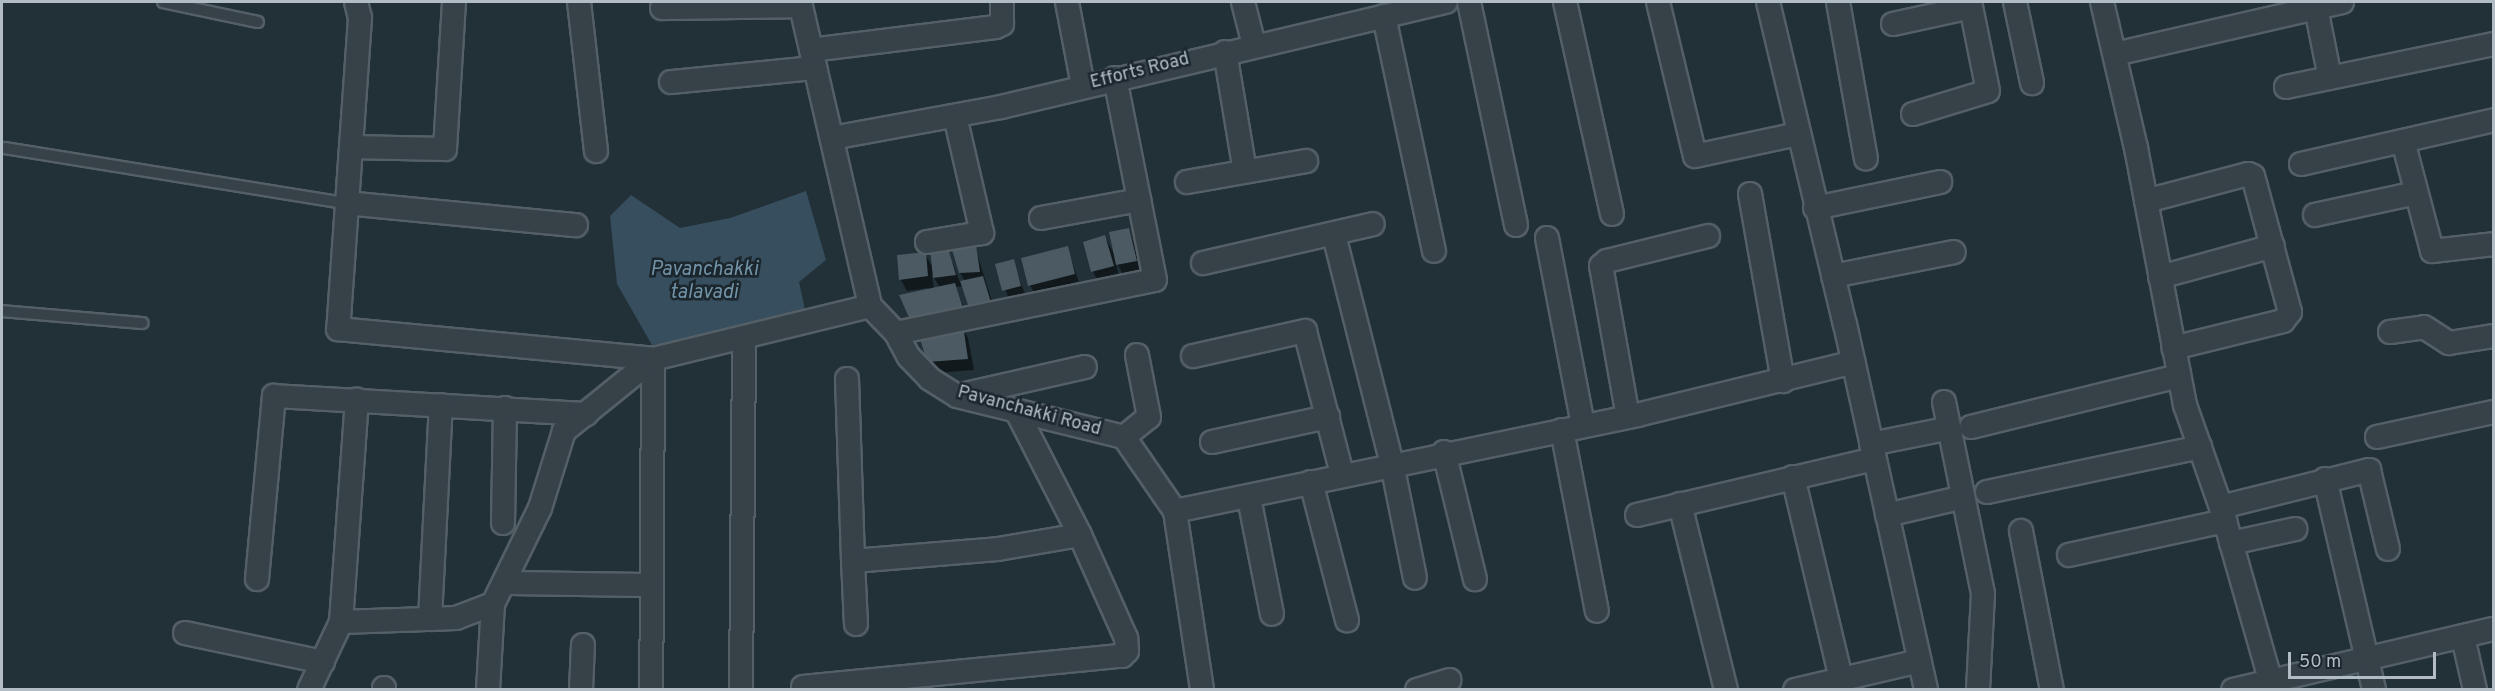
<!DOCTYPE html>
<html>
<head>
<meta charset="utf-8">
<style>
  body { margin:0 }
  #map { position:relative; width:2495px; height:691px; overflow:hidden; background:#223038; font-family:Overpass,sans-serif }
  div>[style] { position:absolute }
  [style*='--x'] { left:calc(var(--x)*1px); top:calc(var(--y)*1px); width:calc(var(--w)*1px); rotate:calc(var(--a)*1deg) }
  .water>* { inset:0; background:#374e5e }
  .shadow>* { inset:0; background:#0007 }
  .building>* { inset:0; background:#4b5a63 }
  .roads { filter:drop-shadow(2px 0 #545f66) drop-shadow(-2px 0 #545f66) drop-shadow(0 2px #545f66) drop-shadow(0 -2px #545f66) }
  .lane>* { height:10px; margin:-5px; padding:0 5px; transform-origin:5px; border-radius:5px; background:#364148 }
  .street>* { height:22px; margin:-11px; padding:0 11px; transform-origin:11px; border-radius:11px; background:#364148 }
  span { translate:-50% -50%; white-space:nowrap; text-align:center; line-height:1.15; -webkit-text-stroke:5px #1b262d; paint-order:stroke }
  .street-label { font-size:18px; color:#b1bcc4 }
  .water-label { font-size:20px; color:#7293a7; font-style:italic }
  .frame { position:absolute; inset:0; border:3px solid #b1bcc4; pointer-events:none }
  .scale { position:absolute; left:2288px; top:652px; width:148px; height:27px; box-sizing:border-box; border:3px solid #b1bcc4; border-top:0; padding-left:8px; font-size:18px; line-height:21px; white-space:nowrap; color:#b1bcc4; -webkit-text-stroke:4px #1b262d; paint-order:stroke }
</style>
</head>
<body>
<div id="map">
  <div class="water">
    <i style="clip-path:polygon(806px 191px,826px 260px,799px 282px,805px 310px,691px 343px,652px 345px,617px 284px,610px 216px,631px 195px,680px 228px,730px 218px)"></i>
  </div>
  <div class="shadow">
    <i style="clip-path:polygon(1129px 229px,1142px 272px,1124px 276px,1116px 262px,1119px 277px,1099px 283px,1093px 272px,1105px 237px,1114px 254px)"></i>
    <i style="clip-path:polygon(evenodd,972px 238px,997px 317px,963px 286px,956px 287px,969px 322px,962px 327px,968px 338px,974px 370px,935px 373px,919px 333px,928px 288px,907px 291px,901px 280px,899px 256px,925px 254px,933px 268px,946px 247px,960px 282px,965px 281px,960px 273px,972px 238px,932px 274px,940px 288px,934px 289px,932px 274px)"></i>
    <i style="clip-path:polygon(1067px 248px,1080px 285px,1036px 296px,1030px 285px)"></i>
    <i style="clip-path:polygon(1013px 261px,1026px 297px,1010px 302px,997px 266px)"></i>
  </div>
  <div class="building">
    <i style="clip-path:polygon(1129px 228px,1137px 261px,1116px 265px,1109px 232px)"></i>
    <i style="clip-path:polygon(1105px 235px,1114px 266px,1091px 272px,1083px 242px)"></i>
    <i style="clip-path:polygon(950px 243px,976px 245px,980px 272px,959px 273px)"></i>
    <i style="clip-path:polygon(947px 245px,956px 275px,933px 278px,930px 248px)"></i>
    <i style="clip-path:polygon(1068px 246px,1075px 274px,1028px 286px,1021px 258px)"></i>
    <i style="clip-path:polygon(926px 252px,928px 276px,899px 280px,897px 255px)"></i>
    <i style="clip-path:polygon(1014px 259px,1021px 286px,1002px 291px,995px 264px)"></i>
    <i style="clip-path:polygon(983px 276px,992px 306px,970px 311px,960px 281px)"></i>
    <i style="clip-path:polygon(955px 283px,964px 311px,911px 322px,899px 295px)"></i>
    <i style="clip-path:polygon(963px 325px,968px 359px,927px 362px,918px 332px)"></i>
  </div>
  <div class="roads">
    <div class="lane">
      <i style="--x:163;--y:2;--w:97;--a:11.9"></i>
      <i style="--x:5;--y:148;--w:345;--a:9.2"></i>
      <i style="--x:2;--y:311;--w:141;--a:4.9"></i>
    </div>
    <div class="street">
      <i style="--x:356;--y:2;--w:16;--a:76"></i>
      <i style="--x:360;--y:18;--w:312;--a:94"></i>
      <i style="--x:338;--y:329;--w:316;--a:5.4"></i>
      <i style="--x:653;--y:359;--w:331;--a:90.3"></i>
      <i style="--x:579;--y:2;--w:150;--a:83.5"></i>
      <i style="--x:800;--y:2;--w:312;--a:77"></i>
      <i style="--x:870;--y:306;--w:37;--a:46"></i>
      <i style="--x:896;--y:333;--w:27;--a:62"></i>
      <i style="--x:909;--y:357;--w:30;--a:46"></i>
      <i style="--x:930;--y:379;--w:32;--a:32"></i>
      <i style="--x:957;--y:396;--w:172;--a:13.8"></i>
      <i style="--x:1124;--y:437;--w:90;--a:55.4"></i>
      <i style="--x:1175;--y:511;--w:181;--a:81.4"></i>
      <i style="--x:1067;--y:2;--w:86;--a:79.2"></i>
      <i style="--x:1243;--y:2;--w:44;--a:75.7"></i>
      <i style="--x:1469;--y:2;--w:228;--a:78.1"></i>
      <i style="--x:1565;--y:2;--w:217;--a:77.5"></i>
      <i style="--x:1658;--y:2;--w:158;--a:76.5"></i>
      <i style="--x:1695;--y:156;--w:105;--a:-12.1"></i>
      <i style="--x:1768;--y:2;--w:331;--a:76.6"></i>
      <i style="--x:1845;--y:324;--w:375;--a:77.5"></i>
      <i style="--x:1838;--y:2;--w:159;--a:79.9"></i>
      <i style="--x:2015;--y:2;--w:83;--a:78.1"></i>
      <i style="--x:2102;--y:2;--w:150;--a:76.9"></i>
      <i style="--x:2136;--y:148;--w:262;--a:79.2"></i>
      <i style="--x:2185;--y:405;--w:108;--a:70.6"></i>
      <i style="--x:2221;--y:507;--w:190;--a:74.1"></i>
      <i style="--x:662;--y:8;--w:139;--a:-0.8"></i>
      <i style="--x:2316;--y:8;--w:71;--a:78.7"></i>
      <i style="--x:1384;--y:16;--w:240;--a:78"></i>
      <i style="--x:1893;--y:24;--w:80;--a:-12.3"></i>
      <i style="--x:811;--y:50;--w:186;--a:-7.1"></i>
      <i style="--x:996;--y:27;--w:7;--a:-27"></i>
      <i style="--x:1002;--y:24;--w:22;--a:-90"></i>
      <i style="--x:1225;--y:52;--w:121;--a:80.5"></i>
      <i style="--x:2115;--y:54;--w:233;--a:-12.9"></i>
      <i style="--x:671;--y:82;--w:145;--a:-5.6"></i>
      <i style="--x:2286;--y:87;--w:212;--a:-11.7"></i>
      <i style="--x:1913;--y:114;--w:78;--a:-17"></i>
      <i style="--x:1988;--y:91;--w:91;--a:-101.4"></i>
      <i style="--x:832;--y:138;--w:172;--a:-10.4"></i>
      <i style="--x:1001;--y:107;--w:457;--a:-13.3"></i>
      <i style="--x:2403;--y:141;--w:114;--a:75.2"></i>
      <i style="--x:2432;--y:251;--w:62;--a:-6.4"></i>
      <i style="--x:351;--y:147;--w:94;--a:1.2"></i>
      <i style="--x:445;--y:149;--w:147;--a:-86.5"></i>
      <i style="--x:2301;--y:164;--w:198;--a:-12.8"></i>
      <i style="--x:1187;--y:182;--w:121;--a:-10"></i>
      <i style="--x:1750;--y:194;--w:190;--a:80"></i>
      <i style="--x:2146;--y:201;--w:106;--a:-14.8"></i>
      <i style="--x:2248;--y:174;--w:5;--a:22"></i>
      <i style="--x:2253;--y:176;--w:141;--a:74.8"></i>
      <i style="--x:2290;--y:312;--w:11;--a:128"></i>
      <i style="--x:2283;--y:321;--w:113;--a:166.2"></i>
      <i style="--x:346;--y:203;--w:231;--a:5.5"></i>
      <i style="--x:1815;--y:208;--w:128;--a:-11.7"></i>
      <i style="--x:2315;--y:215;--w:103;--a:-12.3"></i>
      <i style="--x:1041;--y:218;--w:100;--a:-10.4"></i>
      <i style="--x:1334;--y:235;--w:236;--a:75.8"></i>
      <i style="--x:1392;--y:464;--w:116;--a:78.6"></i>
      <i style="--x:1547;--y:238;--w:190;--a:79.1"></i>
      <i style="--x:927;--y:242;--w:56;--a:-9.3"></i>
      <i style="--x:982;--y:233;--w:120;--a:-103"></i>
      <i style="--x:1203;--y:263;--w:174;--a:-12.9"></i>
      <i style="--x:1833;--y:276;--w:123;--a:-11.2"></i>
      <i style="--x:2160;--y:277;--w:117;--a:-15.3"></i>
      <i style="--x:2390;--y:332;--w:34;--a:-8"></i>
      <i style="--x:2424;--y:327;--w:30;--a:33"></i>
      <i style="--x:2449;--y:343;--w:46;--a:-8.8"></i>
      <i style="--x:896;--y:333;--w:264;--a:-11.6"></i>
      <i style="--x:1155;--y:280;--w:206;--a:-101.2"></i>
      <i style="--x:1193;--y:356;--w:115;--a:-12.6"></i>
      <i style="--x:1305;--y:331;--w:148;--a:75.5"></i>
      <i style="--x:847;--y:379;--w:182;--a:88.1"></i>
      <i style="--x:853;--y:561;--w:145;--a:-4.7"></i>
      <i style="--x:998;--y:549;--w:83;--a:-9.7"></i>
      <i style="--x:1080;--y:535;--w:138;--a:-117.1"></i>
      <i style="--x:961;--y:395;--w:127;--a:-12.7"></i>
      <i style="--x:1944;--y:402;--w:196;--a:78.5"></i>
      <i style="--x:1983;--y:594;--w:96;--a:93"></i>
      <i style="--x:1628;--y:417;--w:153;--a:-100.1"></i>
      <i style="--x:1601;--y:266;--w:8;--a:-40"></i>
      <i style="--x:1607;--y:261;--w:104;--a:-13.9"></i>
      <i style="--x:1971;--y:427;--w:214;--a:-13.8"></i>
      <i style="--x:1562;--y:430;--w:184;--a:79.1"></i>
      <i style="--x:1124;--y:437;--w:32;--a:-39"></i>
      <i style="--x:1149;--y:417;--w:63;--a:-101"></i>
      <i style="--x:2377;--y:437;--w:120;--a:-12.1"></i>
      <i style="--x:1212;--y:442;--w:119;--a:-12.2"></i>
      <i style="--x:1871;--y:444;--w:71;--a:-11.3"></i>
      <i style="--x:1444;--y:452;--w:131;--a:76.3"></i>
      <i style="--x:1793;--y:477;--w:207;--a:76.6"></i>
      <i style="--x:2325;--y:479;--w:217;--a:76.9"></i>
      <i style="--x:1311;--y:482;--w:143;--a:75.4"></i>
      <i style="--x:1987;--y:492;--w:218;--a:-11.9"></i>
      <i style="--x:1249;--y:498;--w:118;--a:78.8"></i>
      <i style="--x:1680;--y:504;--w:192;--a:76.1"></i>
      <i style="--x:2221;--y:507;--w:153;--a:-14"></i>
      <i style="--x:2369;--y:470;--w:81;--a:76.5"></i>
      <i style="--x:1175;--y:511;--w:472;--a:-11.7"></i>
      <i style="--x:1637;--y:415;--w:223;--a:-13.7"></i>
      <i style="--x:1637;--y:515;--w:243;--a:-13.3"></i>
      <i style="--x:1887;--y:515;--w:70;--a:-13.2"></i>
      <i style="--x:503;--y:523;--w:115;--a:-89"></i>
      <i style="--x:2021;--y:531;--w:162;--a:79"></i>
      <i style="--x:2231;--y:543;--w:66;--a:-12.3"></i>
      <i style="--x:2069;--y:555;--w:160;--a:-12.3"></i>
      <i style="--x:853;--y:561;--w:63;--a:87.3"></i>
      <i style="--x:257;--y:579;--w:184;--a:-84.7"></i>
      <i style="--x:274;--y:396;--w:313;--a:3.3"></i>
      <i style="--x:504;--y:583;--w:147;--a:0.8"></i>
      <i style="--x:430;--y:619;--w:214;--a:-87.1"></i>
      <i style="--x:341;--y:622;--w:223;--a:-85.9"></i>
      <i style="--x:185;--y:633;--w:141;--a:11.9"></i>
      <i style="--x:2463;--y:637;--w:54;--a:77.2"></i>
      <i style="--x:803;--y:687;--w:321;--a:-5.6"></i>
      <i style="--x:1122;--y:656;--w:7;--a:-45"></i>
      <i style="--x:1127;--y:651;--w:13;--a:-94"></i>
      <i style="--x:1126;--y:638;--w:113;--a:-114.1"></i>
      <i style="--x:309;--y:690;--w:75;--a:-64.8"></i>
      <i style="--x:341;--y:622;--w:115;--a:-2"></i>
      <i style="--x:456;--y:618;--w:40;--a:-21"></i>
      <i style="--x:493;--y:604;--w:107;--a:-63.9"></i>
      <i style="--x:540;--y:508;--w:81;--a:-72.7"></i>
      <i style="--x:564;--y:431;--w:114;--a:-39"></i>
      <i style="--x:653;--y:359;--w:223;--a:-13.7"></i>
      <i style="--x:384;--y:690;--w:2;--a:-90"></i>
      <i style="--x:488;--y:690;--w:86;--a:-86.7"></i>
      <i style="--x:581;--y:690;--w:45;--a:-87.5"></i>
      <i style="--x:741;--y:690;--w:352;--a:-89.5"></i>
      <i style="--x:1417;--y:690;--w:34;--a:-17"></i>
      <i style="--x:1795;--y:690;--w:128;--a:-13.1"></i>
      <i style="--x:2233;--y:690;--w:268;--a:-13.2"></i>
    </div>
  </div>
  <div class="street-label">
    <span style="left:1140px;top:72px;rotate:-14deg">Efforts Road</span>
    <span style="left:1029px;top:412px;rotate:15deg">Pavanchakki Road</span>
  </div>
  <div class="water-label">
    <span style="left:704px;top:282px">Pavanchakki<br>talavadi</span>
  </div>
  <div class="frame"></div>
  <div class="scale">50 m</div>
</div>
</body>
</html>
